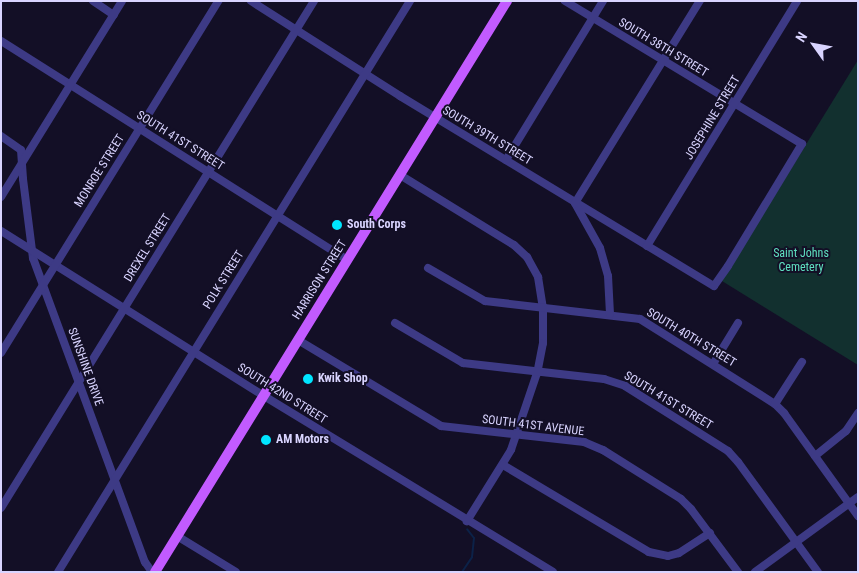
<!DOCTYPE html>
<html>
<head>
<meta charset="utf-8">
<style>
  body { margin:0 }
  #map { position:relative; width:859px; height:573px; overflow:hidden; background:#130f26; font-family:"Roboto Condensed",sans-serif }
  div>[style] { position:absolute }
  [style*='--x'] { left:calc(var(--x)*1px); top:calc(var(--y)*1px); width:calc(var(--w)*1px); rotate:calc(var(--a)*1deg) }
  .green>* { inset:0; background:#12302f }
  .stream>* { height:2px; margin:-1px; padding:0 1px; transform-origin:1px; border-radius:1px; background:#0c2248 }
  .minor>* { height:8px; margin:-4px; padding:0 4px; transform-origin:4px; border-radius:4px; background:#3d3a85 }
  .major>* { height:10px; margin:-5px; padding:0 5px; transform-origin:5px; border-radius:5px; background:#c25bff }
  .dots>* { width:14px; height:14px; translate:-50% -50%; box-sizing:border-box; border:2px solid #130f26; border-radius:50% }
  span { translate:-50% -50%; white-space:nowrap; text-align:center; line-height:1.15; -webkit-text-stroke:4px #130f26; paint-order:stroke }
  .street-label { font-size:12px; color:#d9d4ff }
  .poi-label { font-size:12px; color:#d9d4ff; font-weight:700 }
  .left { translate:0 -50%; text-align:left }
  .park-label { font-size:12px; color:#5fe0c0 }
  .frame { position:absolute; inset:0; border:2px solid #d9d4ff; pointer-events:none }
  .north { position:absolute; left:789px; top:20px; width:50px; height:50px; -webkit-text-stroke:4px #130f26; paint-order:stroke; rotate:302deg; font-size:14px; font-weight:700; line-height:20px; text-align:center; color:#d9d4ff }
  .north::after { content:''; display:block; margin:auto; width:18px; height:22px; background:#d9d4ff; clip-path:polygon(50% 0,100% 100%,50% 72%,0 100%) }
</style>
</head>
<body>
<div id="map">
  <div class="green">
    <i style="clip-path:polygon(858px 60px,858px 365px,722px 281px)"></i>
  </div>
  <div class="stream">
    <i style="--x:462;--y:572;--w:18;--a:-56"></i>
    <i style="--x:472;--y:557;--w:19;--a:-84"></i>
    <i style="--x:474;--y:538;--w:11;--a:-128"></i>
  </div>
  <div class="minor">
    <i style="--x:93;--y:1;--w:25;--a:34"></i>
    <i style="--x:251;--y:1;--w:177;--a:32.5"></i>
    <i style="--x:400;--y:96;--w:367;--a:31.2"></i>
    <i style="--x:714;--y:286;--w:24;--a:-55"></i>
    <i style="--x:728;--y:266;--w:143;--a:-58.8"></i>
    <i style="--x:802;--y:144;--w:277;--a:-148.9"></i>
    <i style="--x:1;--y:41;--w:409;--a:32.3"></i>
    <i style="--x:1;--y:136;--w:24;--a:35"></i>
    <i style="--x:21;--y:150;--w:29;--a:86"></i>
    <i style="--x:23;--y:179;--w:80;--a:82.8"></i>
    <i style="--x:33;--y:258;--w:324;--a:69.8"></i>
    <i style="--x:145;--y:562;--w:12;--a:55"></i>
    <i style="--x:506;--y:160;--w:186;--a:-58.6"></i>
    <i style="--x:400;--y:175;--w:134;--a:31.6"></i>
    <i style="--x:514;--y:245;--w:18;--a:43"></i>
    <i style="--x:527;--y:257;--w:23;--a:61"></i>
    <i style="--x:538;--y:277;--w:30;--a:81"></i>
    <i style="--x:543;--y:307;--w:36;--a:90"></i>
    <i style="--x:543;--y:343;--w:31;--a:101"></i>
    <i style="--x:537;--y:373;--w:81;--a:108.7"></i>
    <i style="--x:511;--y:450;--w:84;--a:121.8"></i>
    <i style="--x:1;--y:197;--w:230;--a:-58.3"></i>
    <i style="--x:1;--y:231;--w:310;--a:32.1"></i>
    <i style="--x:264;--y:396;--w:338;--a:31.3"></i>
    <i style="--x:647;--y:246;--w:287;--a:-58.5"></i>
    <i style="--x:428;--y:268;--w:66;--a:30.1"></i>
    <i style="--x:485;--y:301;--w:156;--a:6.6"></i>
    <i style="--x:640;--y:319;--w:160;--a:32.2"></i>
    <i style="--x:775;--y:404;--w:13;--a:45"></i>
    <i style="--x:784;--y:413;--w:127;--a:54.3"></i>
    <i style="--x:610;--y:314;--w:38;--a:-93"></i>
    <i style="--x:608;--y:276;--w:29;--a:-106"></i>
    <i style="--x:600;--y:248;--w:51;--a:-119.1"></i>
    <i style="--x:575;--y:203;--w:238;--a:-58.3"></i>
    <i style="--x:395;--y:323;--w:79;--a:30.5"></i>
    <i style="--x:463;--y:363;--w:142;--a:6.5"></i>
    <i style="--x:604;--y:379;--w:22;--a:18"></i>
    <i style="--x:625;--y:386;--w:122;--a:32.3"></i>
    <i style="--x:728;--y:451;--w:15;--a:48"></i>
    <i style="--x:738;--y:462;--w:136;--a:54"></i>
    <i style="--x:298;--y:340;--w:167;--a:31"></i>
    <i style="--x:441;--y:426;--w:144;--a:6.4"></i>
    <i style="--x:584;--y:442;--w:21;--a:23"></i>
    <i style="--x:603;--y:450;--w:92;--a:32.1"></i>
    <i style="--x:681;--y:499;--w:14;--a:45"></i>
    <i style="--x:691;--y:509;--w:79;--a:53.3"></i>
    <i style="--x:1;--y:353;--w:414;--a:-58.3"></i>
    <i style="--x:713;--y:364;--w:48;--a:-58.6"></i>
    <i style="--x:775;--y:404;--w:50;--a:-57.3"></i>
    <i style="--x:815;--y:456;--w:40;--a:-39"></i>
    <i style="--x:846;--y:431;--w:22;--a:-56"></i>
    <i style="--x:503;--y:465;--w:170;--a:30.8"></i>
    <i style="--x:649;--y:552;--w:19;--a:12"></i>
    <i style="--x:668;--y:556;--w:11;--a:-15"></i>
    <i style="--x:679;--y:553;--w:37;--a:-33"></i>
    <i style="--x:1;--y:508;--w:596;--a:-58.31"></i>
    <i style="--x:177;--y:536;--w:69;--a:31.4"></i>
    <i style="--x:58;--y:572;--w:671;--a:-58.35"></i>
    <i style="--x:755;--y:572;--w:127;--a:-36.1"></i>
  </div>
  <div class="major">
    <i style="--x:155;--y:572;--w:671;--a:-58.35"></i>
  </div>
  <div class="dots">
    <i style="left:337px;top:225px;background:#00e5ff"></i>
    <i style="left:308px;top:379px;background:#00e5ff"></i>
    <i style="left:266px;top:440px;background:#00e5ff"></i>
  </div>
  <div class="street-label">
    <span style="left:663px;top:48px;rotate:31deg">SOUTH 38TH STREET</span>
    <span style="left:713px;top:118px;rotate:-59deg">JOSEPHINE STREET</span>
    <span style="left:487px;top:136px;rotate:31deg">SOUTH 39TH STREET</span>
    <span style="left:180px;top:141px;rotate:32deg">SOUTH 41ST STREET</span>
    <span style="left:100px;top:171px;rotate:-58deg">MONROE STREET</span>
    <span style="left:148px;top:248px;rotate:-58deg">DREXEL STREET</span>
    <span style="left:224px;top:280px;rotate:-58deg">POLK STREET</span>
    <span style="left:320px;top:280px;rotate:-58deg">HARRISON STREET</span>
    <span style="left:691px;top:338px;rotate:31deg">SOUTH 40TH STREET</span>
    <span style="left:85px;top:367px;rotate:70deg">SUNSHINE DRIVE</span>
    <span style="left:282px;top:394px;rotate:32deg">SOUTH 42ND STREET</span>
    <span style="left:668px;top:401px;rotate:31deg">SOUTH 41ST STREET</span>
    <span style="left:533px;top:426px;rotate:7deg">SOUTH 41ST AVENUE</span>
  </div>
  <div class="poi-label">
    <span class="left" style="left:347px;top:225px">South Corps</span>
    <span class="left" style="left:318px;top:379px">Kwik Shop</span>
    <span class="left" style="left:276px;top:440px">AM Motors</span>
  </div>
  <div class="park-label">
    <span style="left:801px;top:261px">Saint Johns<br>Cemetery</span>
  </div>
  <div class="frame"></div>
  <div class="north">N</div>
</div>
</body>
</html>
